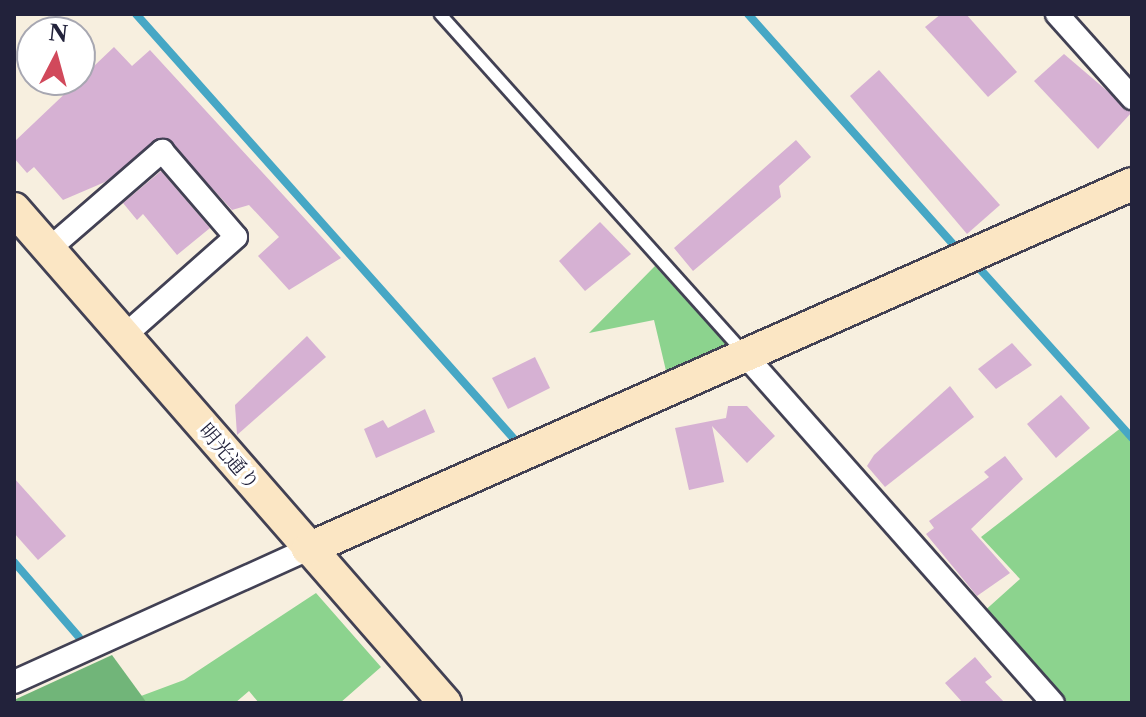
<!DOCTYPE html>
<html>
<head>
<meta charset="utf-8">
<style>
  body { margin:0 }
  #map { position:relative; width:1146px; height:717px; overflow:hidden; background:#f7efdf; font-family:"Libre Caslon Text","Noto Serif JP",serif }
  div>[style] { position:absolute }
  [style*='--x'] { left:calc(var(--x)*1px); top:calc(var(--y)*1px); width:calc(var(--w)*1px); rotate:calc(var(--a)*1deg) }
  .green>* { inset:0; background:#8cd38e }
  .forest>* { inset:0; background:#71b579 }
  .stream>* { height:8px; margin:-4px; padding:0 4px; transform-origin:4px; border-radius:4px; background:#46a7c5 }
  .building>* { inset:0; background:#d6b1d3 }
  .roads { filter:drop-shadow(2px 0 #424154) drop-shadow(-2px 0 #424154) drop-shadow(0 2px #424154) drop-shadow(0 -2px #424154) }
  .lane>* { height:11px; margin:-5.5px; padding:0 5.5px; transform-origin:5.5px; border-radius:5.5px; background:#fff }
  .street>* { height:22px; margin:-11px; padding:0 11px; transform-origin:11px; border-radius:11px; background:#fff }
  .secondary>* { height:32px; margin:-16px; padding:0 16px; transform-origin:16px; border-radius:16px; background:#fbe6c4 }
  span { translate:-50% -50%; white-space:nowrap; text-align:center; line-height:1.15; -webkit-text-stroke:6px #fff; paint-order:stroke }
  .street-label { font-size:20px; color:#22223b }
  .frame { position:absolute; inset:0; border:16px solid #22223b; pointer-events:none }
  .north { position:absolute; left:16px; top:16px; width:80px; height:80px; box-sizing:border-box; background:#fff; border:2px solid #a7a7b1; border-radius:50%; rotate:6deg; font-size:22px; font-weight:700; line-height:32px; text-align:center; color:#22223b }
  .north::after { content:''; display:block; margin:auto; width:28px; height:36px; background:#d1495b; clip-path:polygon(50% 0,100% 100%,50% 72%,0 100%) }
</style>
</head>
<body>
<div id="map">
  <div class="green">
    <i style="clip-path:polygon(655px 266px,728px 346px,667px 375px,654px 320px,589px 333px)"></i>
    <i style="clip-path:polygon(1122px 427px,1132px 438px,1132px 703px,1060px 703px,981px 614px,1020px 579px,981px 537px)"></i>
    <i style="clip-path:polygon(316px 593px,381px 667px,340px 703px,259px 703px,249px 691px,235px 703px,147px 703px,141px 696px,184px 680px)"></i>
  </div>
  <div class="forest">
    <i style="clip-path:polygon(112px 655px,147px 703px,14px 703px,14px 700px)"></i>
  </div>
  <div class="stream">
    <i style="--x:136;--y:14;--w:570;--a:48.34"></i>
    <i style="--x:748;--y:14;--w:308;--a:48.3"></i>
    <i style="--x:979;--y:268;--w:229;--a:48"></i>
    <i style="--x:14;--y:562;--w:99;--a:49.1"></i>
  </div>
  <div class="building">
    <i style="clip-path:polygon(941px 14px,966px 14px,1017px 72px,988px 97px,925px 27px)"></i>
    <i style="clip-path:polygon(114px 47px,132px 66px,150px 50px,341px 258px,289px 290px,258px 256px,279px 237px,249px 205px,232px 210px,166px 138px,105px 182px,63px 200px,34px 167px,27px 173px,14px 158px,14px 142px)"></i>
    <i style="clip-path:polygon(1064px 54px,1132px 112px,1098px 149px,1034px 81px)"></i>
    <i style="clip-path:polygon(879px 70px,1000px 205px,967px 234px,850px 96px)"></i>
    <i style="clip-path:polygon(796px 140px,811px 157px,779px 186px,781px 197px,693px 271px,674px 248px)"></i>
    <i style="clip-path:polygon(161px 171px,210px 228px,177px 255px,143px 214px,137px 220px,123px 203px)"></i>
    <i style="clip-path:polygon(600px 222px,631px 254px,585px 291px,559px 261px)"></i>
    <i style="clip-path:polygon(307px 336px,326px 357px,237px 435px,235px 405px)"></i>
    <i style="clip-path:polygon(1012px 343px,1032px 365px,996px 389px,978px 369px)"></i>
    <i style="clip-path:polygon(535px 357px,550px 388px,508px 409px,492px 378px)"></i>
    <i style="clip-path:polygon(950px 386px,974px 417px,885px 487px,867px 466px,874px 455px)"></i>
    <i style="clip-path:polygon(1061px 395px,1090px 428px,1056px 458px,1027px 424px)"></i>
    <i style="clip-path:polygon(728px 406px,747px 406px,775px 436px,747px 463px,712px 426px,724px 482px,689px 490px,675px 428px,726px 418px)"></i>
    <i style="clip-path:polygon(425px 409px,435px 432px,376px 458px,364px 429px,383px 420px,388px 428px)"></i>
    <i style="clip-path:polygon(1005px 456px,1023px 479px,971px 529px,1010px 573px,977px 596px,926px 534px,934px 528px,929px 521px,989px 477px,984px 472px)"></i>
    <i style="clip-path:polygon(14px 478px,66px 536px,38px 560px,14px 533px)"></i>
    <i style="clip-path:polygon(975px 657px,992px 677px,985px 682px,1005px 703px,963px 703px,945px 683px)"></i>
  </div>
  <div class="roads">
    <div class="lane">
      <i style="--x:440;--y:14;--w:455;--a:48.1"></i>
    </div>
    <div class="street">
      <i style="--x:1057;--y:14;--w:113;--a:48.2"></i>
      <i style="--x:49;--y:249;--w:150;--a:-40.9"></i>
      <i style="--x:162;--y:151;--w:113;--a:49.3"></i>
      <i style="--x:236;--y:237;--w:149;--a:138.5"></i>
      <i style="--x:744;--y:354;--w:466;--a:48.5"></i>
      <i style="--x:14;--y:682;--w:323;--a:-24.3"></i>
    </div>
    <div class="secondary">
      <i style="--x:14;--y:209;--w:656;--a:48.9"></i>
      <i style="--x:308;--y:549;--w:901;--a:-23.89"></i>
    </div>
  </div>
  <div class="street-label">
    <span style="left:229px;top:457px;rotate:49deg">明光通り</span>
  </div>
  <div class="frame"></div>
  <div class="north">N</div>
</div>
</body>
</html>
